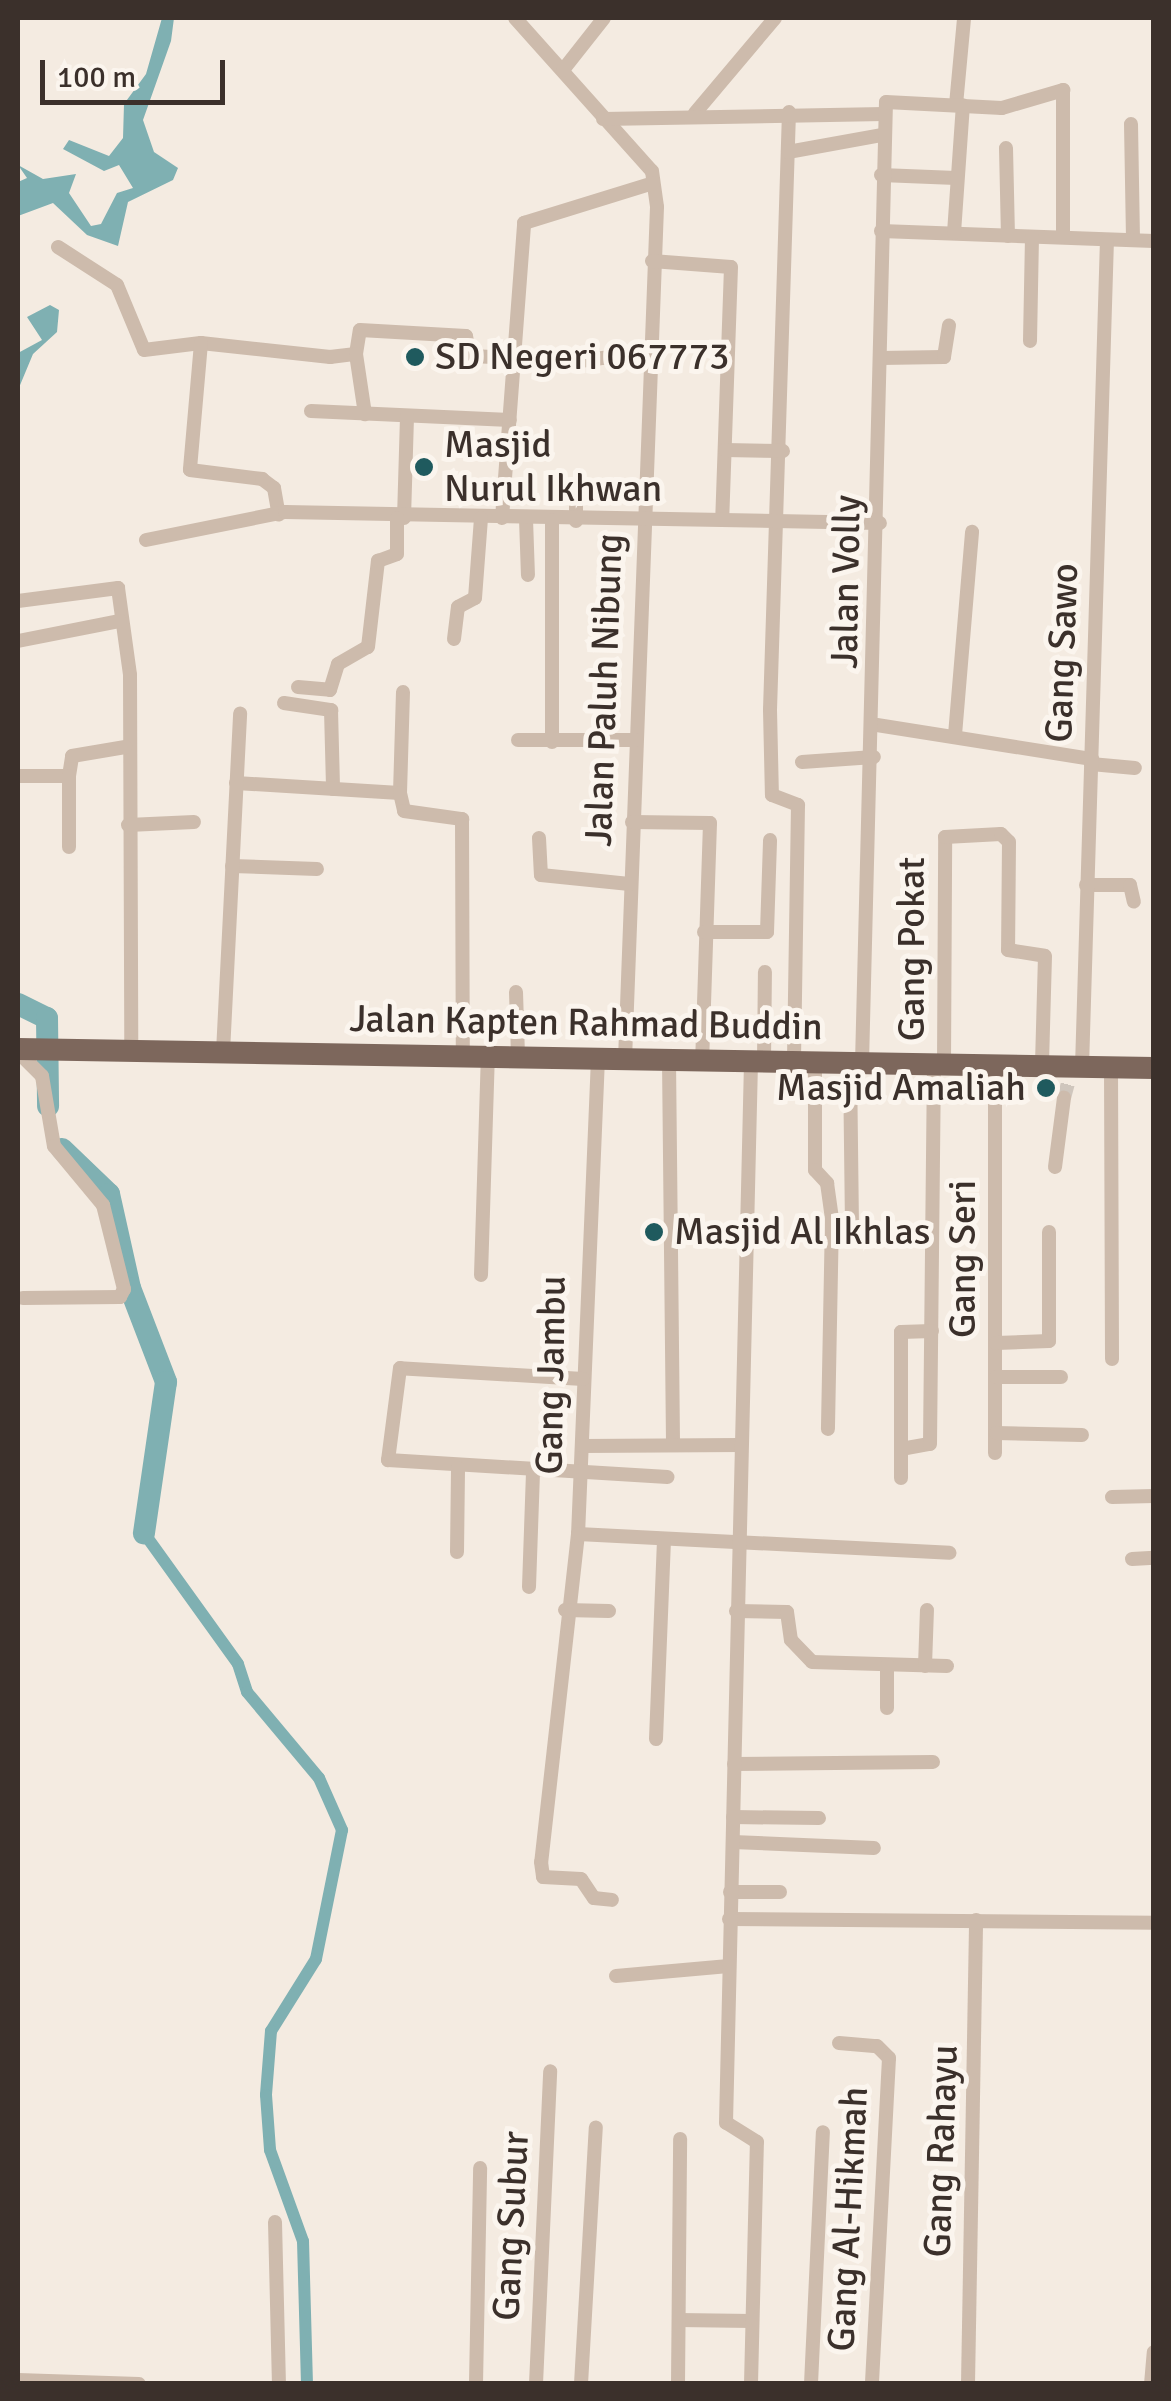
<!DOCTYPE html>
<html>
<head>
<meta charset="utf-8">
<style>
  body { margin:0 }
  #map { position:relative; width:1171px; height:2401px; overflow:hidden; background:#f4ebe1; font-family:Signika,sans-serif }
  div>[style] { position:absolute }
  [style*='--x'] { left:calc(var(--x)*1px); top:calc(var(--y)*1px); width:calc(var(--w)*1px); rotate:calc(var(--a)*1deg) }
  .water>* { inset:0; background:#7fb0b2 }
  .canal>* { height:12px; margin:-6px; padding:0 6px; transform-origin:6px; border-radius:6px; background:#7fb0b2 }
  .river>* { height:22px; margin:-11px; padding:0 11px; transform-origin:11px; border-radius:11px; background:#7fb0b2 }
  .street-tunnel>* { height:14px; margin-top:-7px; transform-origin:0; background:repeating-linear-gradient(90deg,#cfc6bd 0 14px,transparent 0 21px) }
  .street>* { height:14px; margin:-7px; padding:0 7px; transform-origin:7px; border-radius:7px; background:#cdbbac }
  .primary>* { height:22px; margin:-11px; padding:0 11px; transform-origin:11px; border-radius:11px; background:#7d675c }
  .dots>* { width:28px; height:28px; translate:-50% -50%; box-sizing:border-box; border:5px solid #fbf5ee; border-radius:50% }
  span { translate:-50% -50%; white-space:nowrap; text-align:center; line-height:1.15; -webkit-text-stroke:10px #fbf5ee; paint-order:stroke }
  .poi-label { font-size:38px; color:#3b302b }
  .left { translate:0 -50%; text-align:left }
  .right { translate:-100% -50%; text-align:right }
  .street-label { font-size:38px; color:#3b302b }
  .frame { position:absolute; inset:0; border:20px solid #3b302b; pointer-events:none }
  .scale { position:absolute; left:40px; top:60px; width:185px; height:45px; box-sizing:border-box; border:5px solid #3b302b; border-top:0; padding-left:12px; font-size:30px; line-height:35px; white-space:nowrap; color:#3b302b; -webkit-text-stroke:8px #fbf5ee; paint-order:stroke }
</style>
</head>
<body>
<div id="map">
  <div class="water">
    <i style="clip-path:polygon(162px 18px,174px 18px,171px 41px,143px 120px,154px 152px,178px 168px,173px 180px,128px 202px,118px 246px,87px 235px,53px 203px,18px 216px,18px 182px,27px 178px,18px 165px,43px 179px,76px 174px,69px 193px,91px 226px,101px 224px,117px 193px,133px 188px,119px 165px,104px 171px,63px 149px,69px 140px,109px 156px,123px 138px,124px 104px,146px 74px)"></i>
    <i style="clip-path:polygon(50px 305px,59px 310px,57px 332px,33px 354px,18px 390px,18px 353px,42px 340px,27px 317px)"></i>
  </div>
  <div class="canal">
    <i style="--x:144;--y:1533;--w:161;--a:54.3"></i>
    <i style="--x:238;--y:1664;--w:29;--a:72"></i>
    <i style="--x:247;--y:1692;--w:112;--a:50.1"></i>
    <i style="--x:319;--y:1778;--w:57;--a:66.1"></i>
    <i style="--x:342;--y:1830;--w:132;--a:101.4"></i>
    <i style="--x:316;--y:1959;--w:85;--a:122"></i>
    <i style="--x:271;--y:2031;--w:64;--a:94.5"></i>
    <i style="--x:266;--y:2095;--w:55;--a:85.8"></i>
    <i style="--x:270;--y:2150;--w:97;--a:70.1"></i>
    <i style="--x:303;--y:2241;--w:143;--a:88.4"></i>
  </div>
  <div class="river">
    <i style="--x:18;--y:1004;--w:32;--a:26"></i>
    <i style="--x:47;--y:1018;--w:88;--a:89.3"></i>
    <i style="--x:62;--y:1149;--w:65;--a:43.8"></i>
    <i style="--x:109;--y:1194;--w:96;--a:77.4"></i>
    <i style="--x:130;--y:1288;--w:101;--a:69"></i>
    <i style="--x:166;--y:1382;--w:153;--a:98.3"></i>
  </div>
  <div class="street-tunnel">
    <i style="--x:1064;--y:1098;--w:20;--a:-75"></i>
  </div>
  <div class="street">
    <i style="--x:515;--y:18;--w:205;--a:48.2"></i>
    <i style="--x:652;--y:171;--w:36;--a:82"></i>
    <i style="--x:657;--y:207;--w:853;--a:92.15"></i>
    <i style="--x:563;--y:70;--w:66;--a:-51.7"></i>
    <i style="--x:956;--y:105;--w:87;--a:-84.7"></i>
    <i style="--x:789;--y:112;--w:598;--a:91.82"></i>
    <i style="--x:770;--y:710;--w:85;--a:88.7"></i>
    <i style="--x:772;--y:795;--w:28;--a:21"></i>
    <i style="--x:798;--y:805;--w:257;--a:90.9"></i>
    <i style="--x:695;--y:113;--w:124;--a:-49.9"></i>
    <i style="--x:603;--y:119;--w:281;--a:-1"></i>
    <i style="--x:1131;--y:124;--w:116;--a:89"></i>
    <i style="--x:1006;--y:148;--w:88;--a:88.7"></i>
    <i style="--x:788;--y:152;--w:96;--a:-10.3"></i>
    <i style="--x:881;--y:175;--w:75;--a:2.3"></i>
    <i style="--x:881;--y:231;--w:273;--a:2.1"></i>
    <i style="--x:954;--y:233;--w:128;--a:-86"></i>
    <i style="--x:58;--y:247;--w:70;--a:32.8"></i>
    <i style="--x:117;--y:285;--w:70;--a:67.4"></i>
    <i style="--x:144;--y:350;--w:57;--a:-7"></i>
    <i style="--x:201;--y:343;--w:130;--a:6.2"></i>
    <i style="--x:330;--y:357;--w:26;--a:-7"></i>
    <i style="--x:356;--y:354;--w:24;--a:-81"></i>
    <i style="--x:360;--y:330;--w:106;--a:3.2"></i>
    <i style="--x:466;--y:336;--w:20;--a:79"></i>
    <i style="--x:470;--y:356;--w:110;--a:2.6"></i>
    <i style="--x:580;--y:361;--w:68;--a:-7.7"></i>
    <i style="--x:652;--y:261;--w:79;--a:4.3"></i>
    <i style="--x:731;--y:267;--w:252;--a:92"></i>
    <i style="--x:1030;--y:341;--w:104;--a:-88.9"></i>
    <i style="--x:201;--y:343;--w:127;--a:95"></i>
    <i style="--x:190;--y:470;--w:73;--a:7.1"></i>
    <i style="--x:262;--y:479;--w:15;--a:37"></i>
    <i style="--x:274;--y:488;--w:27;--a:80"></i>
    <i style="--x:356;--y:354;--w:61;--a:81.5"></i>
    <i style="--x:881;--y:358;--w:63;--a:-0.9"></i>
    <i style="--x:944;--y:357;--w:32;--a:-81"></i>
    <i style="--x:311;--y:411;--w:199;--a:2.6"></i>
    <i style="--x:508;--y:444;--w:31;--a:0"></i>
    <i style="--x:725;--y:450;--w:58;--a:1"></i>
    <i style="--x:404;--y:518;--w:102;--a:-88.3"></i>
    <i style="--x:502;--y:518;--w:296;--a:-85.7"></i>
    <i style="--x:524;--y:223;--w:135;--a:-17.2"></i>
    <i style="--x:526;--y:519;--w:56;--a:88"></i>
    <i style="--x:576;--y:521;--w:37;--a:-90"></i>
    <i style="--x:146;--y:540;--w:142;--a:-11.4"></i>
    <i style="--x:285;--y:512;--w:595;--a:1.06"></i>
    <i style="--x:18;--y:601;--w:101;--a:-7.4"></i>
    <i style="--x:118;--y:588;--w:88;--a:82.1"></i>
    <i style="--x:130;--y:675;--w:375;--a:89.8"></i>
    <i style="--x:454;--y:639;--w:32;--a:-83"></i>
    <i style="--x:458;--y:607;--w:19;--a:-28"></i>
    <i style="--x:475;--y:598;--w:80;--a:-85.7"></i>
    <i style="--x:18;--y:641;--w:104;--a:-11.1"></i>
    <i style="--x:298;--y:687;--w:32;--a:5"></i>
    <i style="--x:330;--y:690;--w:27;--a:-73"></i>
    <i style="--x:338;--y:664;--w:34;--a:-30"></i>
    <i style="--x:368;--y:647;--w:87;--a:-83.4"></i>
    <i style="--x:378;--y:561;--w:20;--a:-20"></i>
    <i style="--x:397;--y:554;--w:36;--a:-90"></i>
    <i style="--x:284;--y:703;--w:48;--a:8.5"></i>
    <i style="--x:331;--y:710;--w:79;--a:88.5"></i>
    <i style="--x:877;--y:725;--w:218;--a:9"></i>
    <i style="--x:955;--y:735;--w:204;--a:-85.2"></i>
    <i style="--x:518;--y:740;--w:118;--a:0"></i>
    <i style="--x:552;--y:742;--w:222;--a:-90"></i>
    <i style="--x:802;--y:762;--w:72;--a:-4"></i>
    <i style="--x:1091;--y:764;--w:44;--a:5.2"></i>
    <i style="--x:18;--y:776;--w:51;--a:0"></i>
    <i style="--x:69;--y:776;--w:20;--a:-81"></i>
    <i style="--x:72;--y:756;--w:54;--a:-9.6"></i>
    <i style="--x:69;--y:776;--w:71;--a:90"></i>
    <i style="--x:236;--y:783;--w:164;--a:3.5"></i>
    <i style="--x:400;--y:793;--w:101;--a:-88.3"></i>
    <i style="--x:400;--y:793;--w:18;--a:77"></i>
    <i style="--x:404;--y:811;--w:59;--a:7.9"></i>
    <i style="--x:462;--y:819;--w:237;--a:89.8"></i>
    <i style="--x:632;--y:822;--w:78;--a:0.7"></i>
    <i style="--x:710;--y:823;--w:237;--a:91.9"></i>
    <i style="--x:128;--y:825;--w:66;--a:-2.6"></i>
    <i style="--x:539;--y:838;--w:37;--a:87"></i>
    <i style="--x:541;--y:875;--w:89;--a:5.8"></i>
    <i style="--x:232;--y:866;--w:85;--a:2"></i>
    <i style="--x:1086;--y:885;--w:44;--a:0"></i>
    <i style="--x:1130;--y:885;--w:17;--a:77"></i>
    <i style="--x:704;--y:932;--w:63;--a:0"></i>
    <i style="--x:767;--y:932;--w:92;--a:-88.1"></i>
    <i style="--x:516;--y:992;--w:65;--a:88.2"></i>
    <i style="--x:18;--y:1052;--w:34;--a:45"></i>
    <i style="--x:42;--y:1076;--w:71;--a:80.3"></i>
    <i style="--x:54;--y:1146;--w:77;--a:50.3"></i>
    <i style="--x:103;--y:1205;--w:87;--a:76"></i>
    <i style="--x:124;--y:1289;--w:9;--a:117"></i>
    <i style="--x:120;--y:1297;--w:97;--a:179.4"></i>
    <i style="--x:223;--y:1052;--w:339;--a:-87.1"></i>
    <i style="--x:598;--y:1058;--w:476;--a:92.4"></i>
    <i style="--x:578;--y:1534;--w:330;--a:96.4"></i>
    <i style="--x:541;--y:1862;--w:15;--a:82"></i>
    <i style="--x:543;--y:1877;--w:38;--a:3"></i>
    <i style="--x:581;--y:1879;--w:23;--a:56"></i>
    <i style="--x:594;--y:1898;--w:18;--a:6"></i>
    <i style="--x:669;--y:1060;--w:385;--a:89.4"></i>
    <i style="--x:764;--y:1061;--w:89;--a:-89.4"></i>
    <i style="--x:815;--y:1062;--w:108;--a:90"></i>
    <i style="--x:815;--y:1170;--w:18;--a:47"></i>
    <i style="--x:827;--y:1183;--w:35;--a:82"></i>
    <i style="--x:832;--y:1218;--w:211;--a:91.1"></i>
    <i style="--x:850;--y:1063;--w:173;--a:89.3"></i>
    <i style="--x:862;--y:1063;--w:961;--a:-88.57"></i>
    <i style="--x:886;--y:102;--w:116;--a:3"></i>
    <i style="--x:1002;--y:108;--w:64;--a:-16.4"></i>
    <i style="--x:1063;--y:90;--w:147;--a:90"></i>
    <i style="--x:944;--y:1064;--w:227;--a:-89.7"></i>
    <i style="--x:945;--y:837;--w:56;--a:-3.1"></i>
    <i style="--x:1001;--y:834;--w:11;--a:45"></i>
    <i style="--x:1009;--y:842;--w:108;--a:90.5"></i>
    <i style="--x:1008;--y:950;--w:37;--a:9"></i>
    <i style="--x:1045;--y:956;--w:110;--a:91.6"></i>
    <i style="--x:995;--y:1065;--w:388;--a:90"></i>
    <i style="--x:1082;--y:1067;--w:826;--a:-88.27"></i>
    <i style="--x:1111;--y:1067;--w:292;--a:89.8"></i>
    <i style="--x:1055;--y:1167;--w:70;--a:-82.6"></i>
    <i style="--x:481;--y:1275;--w:219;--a:-88.2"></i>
    <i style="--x:996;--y:1343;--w:53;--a:-2.2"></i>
    <i style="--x:1049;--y:1341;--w:109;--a:-90"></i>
    <i style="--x:996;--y:1377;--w:65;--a:0"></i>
    <i style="--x:583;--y:1379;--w:183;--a:-176.6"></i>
    <i style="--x:400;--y:1368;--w:93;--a:97.4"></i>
    <i style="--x:388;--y:1460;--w:280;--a:3.5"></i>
    <i style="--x:996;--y:1433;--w:86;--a:1.3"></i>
    <i style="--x:583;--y:1446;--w:157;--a:-0.4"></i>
    <i style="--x:901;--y:1449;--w:29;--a:-10"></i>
    <i style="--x:930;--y:1444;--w:380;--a:-89.4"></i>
    <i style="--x:901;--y:1478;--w:146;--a:-90"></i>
    <i style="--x:901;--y:1332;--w:31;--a:-2"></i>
    <i style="--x:1112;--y:1497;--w:42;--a:-1.4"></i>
    <i style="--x:578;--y:1534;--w:372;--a:2.9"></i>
    <i style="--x:457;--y:1552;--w:84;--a:-89.3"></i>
    <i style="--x:1132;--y:1559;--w:22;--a:-3"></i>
    <i style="--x:529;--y:1587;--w:116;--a:-88"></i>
    <i style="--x:565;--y:1610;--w:44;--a:1.3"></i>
    <i style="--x:736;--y:1611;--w:51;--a:1.1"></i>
    <i style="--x:787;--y:1612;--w:28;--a:82"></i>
    <i style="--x:791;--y:1640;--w:30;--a:46"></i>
    <i style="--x:812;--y:1662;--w:135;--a:1.7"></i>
    <i style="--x:887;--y:1665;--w:43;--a:90"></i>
    <i style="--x:925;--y:1666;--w:56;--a:-88"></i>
    <i style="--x:656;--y:1739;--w:199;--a:-87.7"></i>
    <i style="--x:734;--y:1764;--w:199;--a:-0.6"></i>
    <i style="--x:733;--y:1817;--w:86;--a:0.7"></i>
    <i style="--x:733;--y:1842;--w:141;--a:2.4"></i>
    <i style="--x:730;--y:1892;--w:50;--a:0"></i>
    <i style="--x:729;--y:1919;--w:425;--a:0.5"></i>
    <i style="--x:616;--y:1976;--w:113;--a:-5.1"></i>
    <i style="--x:839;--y:2043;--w:38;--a:5"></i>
    <i style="--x:877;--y:2046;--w:17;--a:45"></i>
    <i style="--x:889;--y:2058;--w:326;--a:93"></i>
    <i style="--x:275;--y:2222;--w:162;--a:88.6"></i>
    <i style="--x:679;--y:2320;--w:73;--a:0.8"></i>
    <i style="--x:18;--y:2380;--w:121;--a:1.9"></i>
    <i style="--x:476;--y:2384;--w:216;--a:-88.9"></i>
    <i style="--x:536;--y:2384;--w:313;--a:-87.4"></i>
    <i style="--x:581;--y:2384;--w:257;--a:-86.7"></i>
    <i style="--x:678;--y:2384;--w:245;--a:-89.5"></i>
    <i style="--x:751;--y:2384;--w:242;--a:-88.6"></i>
    <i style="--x:757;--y:2142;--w:36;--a:-148"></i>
    <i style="--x:726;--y:2123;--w:1062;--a:-88.65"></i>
    <i style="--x:811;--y:2384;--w:252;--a:-87.3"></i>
    <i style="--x:968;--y:2384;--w:464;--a:-89"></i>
    <i style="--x:1151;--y:2384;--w:32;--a:-85"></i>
  </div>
  <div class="primary">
    <i style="--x:18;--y:1049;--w:1136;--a:0.96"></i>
  </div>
  <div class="dots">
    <i style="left:415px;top:357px;background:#1f5a5e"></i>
    <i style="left:424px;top:467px;background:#1f5a5e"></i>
    <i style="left:1046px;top:1088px;background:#1f5a5e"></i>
    <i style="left:654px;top:1232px;background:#1f5a5e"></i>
  </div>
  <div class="poi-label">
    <span class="left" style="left:435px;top:357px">SD Negeri 067773</span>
    <span class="left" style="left:444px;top:467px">Masjid<br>Nurul Ikhwan</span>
    <span class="right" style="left:1026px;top:1088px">Masjid Amaliah</span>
    <span class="left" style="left:674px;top:1232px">Masjid Al Ikhlas</span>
  </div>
  <div class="street-label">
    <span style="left:846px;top:582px;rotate:-89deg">Jalan Volly</span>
    <span style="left:1062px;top:653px;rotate:-88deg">Gang Sawo</span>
    <span style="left:604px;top:690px;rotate:-88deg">Jalan Paluh Nibung</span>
    <span style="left:912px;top:949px;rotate:-90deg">Gang Pokat</span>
    <span style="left:586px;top:1023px;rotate:1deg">Jalan Kapten Rahmad Buddin</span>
    <span style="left:963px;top:1259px;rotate:-90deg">Gang Seri</span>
    <span style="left:551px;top:1375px;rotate:-89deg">Gang Jambu</span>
    <span style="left:941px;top:2151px;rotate:-88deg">Gang Rahayu</span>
    <span style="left:848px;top:2219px;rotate:-87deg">Gang Al-Hikmah</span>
    <span style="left:511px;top:2226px;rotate:-87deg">Gang Subur</span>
  </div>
  <div class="frame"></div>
  <div class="scale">100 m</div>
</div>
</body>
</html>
